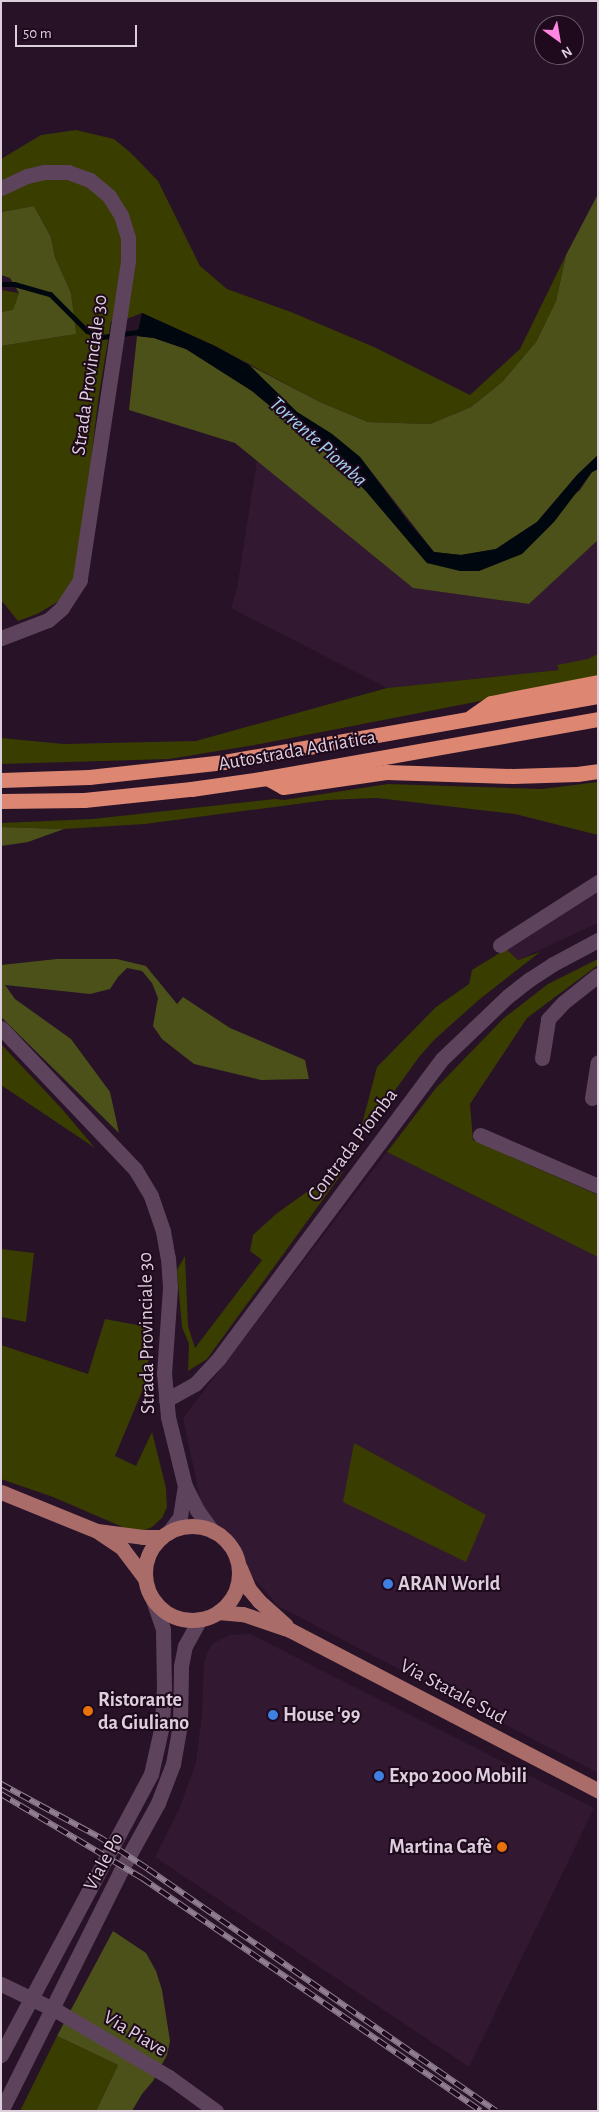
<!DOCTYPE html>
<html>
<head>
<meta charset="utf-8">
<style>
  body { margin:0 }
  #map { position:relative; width:599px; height:2112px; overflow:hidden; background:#271227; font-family:"Alegreya Sans",sans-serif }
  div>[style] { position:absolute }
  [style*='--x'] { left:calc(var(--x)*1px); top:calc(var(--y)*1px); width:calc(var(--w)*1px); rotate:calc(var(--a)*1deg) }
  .built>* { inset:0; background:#331832 }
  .green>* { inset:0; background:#393d00 }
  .forest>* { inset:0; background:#4b5119 }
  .water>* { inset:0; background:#00070e }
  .stream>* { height:5px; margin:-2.5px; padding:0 2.5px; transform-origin:2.5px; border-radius:2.5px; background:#00070e }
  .street>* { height:15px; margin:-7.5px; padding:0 7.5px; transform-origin:7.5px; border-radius:7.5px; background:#5d445c }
  .secondary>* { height:15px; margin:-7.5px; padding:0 7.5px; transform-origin:7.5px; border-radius:7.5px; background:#5d445c }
  .primary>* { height:15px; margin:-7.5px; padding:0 7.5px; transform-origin:7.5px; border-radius:7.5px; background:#aa6c69 }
  .primary>.ring { margin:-7.5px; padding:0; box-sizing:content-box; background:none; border:15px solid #aa6c69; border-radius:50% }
  .highway>* { height:15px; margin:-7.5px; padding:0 7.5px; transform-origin:7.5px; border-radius:7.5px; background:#dd8672 }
  .rail>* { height:5.5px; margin-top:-2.75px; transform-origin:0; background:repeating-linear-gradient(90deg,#1e091d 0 11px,#907f90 0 22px); box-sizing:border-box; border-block:1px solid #907f90 }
  .dots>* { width:14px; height:14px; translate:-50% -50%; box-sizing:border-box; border:2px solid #1e091d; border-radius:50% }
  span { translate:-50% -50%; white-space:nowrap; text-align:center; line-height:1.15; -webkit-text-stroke:4px #1e091d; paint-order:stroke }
  .street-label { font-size:20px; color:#ddcedc }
  .poi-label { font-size:20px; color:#ddcedc; font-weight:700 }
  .left { translate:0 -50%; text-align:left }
  .right { translate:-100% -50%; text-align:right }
  .water-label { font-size:21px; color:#a3d1ee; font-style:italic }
  .frame { position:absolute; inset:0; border:2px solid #ddcedc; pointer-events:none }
  .north { position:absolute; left:534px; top:15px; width:50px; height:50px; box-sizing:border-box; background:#1e091d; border:1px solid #6a5869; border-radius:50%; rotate:148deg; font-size:14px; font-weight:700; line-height:20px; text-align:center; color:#ddcedc }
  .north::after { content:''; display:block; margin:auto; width:18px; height:22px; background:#fe85e0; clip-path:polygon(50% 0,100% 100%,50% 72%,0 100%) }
  .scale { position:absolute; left:15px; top:25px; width:122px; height:22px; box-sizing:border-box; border:2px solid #ddcedc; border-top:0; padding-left:6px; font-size:15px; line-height:18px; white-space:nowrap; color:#ddcedc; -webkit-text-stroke:4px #1e091d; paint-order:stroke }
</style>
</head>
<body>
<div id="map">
  <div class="built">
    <i style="clip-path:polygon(257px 461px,413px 588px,529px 604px,598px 540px,598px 682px,560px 670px,387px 688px,231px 608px,237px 588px)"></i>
    <i style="clip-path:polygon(598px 889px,598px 923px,518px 960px,506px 949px)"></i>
    <i style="clip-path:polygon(387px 1152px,598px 1257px,598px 1773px,278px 1606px,247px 1570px,239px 1543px,203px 1512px,183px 1418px)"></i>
    <i style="clip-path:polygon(250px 1634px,594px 1808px,469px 2067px,155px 1857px,181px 1805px,196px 1762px,202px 1713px,204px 1663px,207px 1653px,213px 1643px,230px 1635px)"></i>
  </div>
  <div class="green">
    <i style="clip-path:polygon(76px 130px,114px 139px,131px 153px,158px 181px,200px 266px,227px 289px,291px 312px,374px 347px,470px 395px,520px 349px,566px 255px,556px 301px,536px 342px,502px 382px,471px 407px,430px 424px,368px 422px,320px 402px,215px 346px,142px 313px,116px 323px,111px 321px,98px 401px,80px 558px,73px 582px,61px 600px,37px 614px,18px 621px,1px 600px,1px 346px,75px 334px,71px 293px,55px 257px,51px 237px,34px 206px,1px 212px,1px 159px,41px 135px)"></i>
    <i style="clip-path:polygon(1px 290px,19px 293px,13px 311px,1px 312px)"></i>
    <i style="clip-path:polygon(598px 654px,598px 678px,260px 744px,169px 759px,1px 764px,1px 738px,64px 744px,196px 741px,387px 688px,559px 670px,557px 665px,588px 659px)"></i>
    <i style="clip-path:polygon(598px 782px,598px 835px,515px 814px,377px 798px,327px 800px,145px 824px,64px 829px,1px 827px,1px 823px,93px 819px,275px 799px,284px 800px,388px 784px,542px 789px)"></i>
    <i style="clip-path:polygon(506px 949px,518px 960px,540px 952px,481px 998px,434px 1040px,419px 1057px,357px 1143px,377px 1067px,436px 1007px,469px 984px,472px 970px)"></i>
    <i style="clip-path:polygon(598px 959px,598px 965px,527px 1018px,470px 1104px,473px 1140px,598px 1195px,598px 1257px,387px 1152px,436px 1088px,504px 1018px,548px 984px)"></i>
    <i style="clip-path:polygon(1px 1044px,62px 1109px,95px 1148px,1px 1085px)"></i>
    <i style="clip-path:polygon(340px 1168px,343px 1172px,207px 1359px,188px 1371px,189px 1344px,182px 1327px,177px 1270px,185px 1256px,188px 1326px,195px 1348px,262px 1260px,250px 1251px,253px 1235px,276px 1214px)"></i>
    <i style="clip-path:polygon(1px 1249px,34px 1253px,26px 1322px,1px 1317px)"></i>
    <i style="clip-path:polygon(105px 1319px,153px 1328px,145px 1384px,115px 1456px,136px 1466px,152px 1432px,166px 1488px,167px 1507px,162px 1518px,152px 1527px,143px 1531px,132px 1531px,53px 1497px,1px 1479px,1px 1345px,88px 1374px)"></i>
    <i style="clip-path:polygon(354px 1443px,486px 1515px,466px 1562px,343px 1502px)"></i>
    <i style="clip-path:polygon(57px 2036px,118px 2065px,96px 2111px,20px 2111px)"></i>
  </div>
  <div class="forest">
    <i style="clip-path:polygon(598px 194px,598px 455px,577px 475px,537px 522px,496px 549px,461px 555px,434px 552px,360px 457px,332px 434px,297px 412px,249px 365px,320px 402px,368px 422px,430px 424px,471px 407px,502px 382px,536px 342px,556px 301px,566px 255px)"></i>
    <i style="clip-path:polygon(34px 206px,51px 237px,55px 257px,71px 293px,76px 334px,1px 346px,1px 312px,13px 310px,19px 293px,10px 278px,1px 275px,1px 212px)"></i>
    <i style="clip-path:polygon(137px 336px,154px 338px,186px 349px,252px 391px,321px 448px,365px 490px,427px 563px,479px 571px,580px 490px,592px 472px,598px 469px,598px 540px,529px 604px,413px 588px,235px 443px,129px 410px)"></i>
    <i style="clip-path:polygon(1px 827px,64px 829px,28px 842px,1px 846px)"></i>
    <i style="clip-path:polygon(57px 959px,117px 959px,146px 966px,177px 1004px,183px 997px,230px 1028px,305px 1060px,309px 1079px,261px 1080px,194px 1064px,162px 1039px,153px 1026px,158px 998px,152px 983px,142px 971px,127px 968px,118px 977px,110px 989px,90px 994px,5px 985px,15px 999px,71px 1039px,110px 1092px,119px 1133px,1px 1017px,1px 965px)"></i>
    <i style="clip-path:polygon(113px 1931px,146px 1953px,156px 1971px,162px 1990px,170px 2041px,167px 2055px,153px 2081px,142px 2094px,132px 2111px,96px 2111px,118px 2065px,57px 2036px)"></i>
  </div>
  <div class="water">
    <i style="clip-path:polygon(142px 313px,215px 346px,249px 365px,297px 412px,332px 434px,360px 457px,406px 519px,434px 552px,461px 555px,496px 549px,537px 522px,577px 475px,598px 455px,598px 469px,592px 472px,554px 522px,522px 554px,479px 571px,460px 571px,427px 563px,365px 490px,321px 448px,252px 391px,186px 349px,154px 338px,137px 336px)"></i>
  </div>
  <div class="stream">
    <i style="--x:1;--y:284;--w:13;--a:0"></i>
    <i style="--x:14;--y:284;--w:37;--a:16"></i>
    <i style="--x:50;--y:294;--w:52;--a:45"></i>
    <i style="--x:87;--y:331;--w:16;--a:22"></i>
    <i style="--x:102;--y:337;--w:42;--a:-8.1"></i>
  </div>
  <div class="street">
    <i style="--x:1;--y:188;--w:29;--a:-25"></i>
    <i style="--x:27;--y:176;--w:17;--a:-13"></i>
    <i style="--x:44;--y:172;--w:24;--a:0"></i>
    <i style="--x:68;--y:172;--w:23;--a:20"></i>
    <i style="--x:90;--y:180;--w:25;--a:40"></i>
    <i style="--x:109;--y:196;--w:22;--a:58"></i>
    <i style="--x:121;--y:215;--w:24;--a:73"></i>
    <i style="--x:128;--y:238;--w:23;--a:90"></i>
    <i style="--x:128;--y:261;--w:323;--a:98.6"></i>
    <i style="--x:80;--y:580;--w:33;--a:123"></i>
    <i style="--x:62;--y:608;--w:18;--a:139"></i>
    <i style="--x:48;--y:620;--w:50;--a:159"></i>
    <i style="--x:500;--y:945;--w:117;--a:-32.7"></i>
    <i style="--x:1;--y:1028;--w:195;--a:46.5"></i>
    <i style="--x:135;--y:1169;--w:31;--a:59"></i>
    <i style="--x:151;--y:1196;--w:37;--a:71"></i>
    <i style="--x:163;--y:1231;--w:27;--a:80"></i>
    <i style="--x:168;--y:1258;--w:30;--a:86"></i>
    <i style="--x:170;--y:1288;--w:85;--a:94"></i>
    <i style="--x:164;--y:1373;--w:44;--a:84.8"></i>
    <i style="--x:168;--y:1417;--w:71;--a:76.2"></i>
    <i style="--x:185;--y:1486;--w:27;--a:63"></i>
    <i style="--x:197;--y:1510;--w:26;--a:54"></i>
    <i style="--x:542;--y:1058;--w:39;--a:-81"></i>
    <i style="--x:548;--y:1019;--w:23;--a:-47"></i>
    <i style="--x:564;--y:1002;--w:43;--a:-38.5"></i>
    <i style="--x:592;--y:1098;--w:36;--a:-81"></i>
    <i style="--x:480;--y:1135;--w:129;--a:23.4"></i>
    <i style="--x:166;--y:1400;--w:33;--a:-29"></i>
    <i style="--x:195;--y:1384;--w:35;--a:-47"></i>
    <i style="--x:219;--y:1358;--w:373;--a:-53.3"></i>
    <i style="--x:442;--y:1059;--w:91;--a:-43.7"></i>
    <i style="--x:508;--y:996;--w:28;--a:-38"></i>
    <i style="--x:530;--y:979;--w:27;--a:-33"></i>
    <i style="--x:553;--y:964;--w:51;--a:-28.1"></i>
    <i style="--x:168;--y:1533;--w:20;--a:-53"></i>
    <i style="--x:180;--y:1517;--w:30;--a:-81"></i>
    <i style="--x:1;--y:1984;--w:64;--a:25.8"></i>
    <i style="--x:59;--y:2012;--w:128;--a:30.6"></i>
    <i style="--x:169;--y:2077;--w:58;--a:35.9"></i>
  </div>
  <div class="secondary">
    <i style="--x:1;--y:2055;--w:319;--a:-61.9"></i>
    <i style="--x:151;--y:1774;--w:50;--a:-77.3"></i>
    <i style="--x:162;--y:1725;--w:37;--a:-87"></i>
    <i style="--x:164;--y:1688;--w:59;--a:-91"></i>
    <i style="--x:163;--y:1629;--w:31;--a:-109"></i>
    <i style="--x:1;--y:2111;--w:267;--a:-63.5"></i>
    <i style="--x:120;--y:1872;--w:79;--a:-61.2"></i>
    <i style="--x:158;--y:1803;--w:42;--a:-69"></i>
    <i style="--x:173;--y:1764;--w:39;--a:-80"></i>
    <i style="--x:180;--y:1726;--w:60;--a:-89"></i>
    <i style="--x:181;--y:1666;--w:20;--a:-79"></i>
    <i style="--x:185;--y:1646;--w:31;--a:-61"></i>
  </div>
  <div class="primary">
    <i style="--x:1;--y:1492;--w:104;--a:22.1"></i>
    <i style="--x:97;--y:1531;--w:46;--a:7.4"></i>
    <i style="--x:143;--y:1537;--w:19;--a:0"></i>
    <i class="ring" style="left:145px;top:1526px;width:79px;height:79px"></i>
    <i style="--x:100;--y:1533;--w:27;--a:34"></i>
    <i style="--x:122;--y:1548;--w:38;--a:53"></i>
    <i style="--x:240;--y:1568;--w:23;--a:67"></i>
    <i style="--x:249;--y:1589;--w:16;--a:50"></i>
    <i style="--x:259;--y:1601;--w:36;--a:42"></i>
    <i style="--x:218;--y:1612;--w:25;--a:5"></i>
    <i style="--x:243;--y:1614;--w:50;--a:18.8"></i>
    <i style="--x:290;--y:1630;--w:347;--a:27.5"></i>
  </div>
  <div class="highway">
    <i style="--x:471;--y:717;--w:24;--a:-35"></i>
    <i style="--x:491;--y:703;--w:109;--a:-11.1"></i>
    <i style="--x:267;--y:778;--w:18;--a:29"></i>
    <i style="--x:283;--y:787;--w:104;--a:-8.3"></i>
    <i style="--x:386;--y:772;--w:127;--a:1.8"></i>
    <i style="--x:513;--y:776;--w:64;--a:-1.8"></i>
    <i style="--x:577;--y:774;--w:21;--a:-8"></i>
    <i style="--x:1;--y:780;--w:88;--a:-2"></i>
    <i style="--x:89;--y:777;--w:136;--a:-6.3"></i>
    <i style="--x:224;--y:762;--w:380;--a:-10"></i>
    <i style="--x:1;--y:801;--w:83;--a:-0.7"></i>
    <i style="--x:84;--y:800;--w:108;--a:-5.9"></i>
    <i style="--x:191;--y:789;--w:77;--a:-8.2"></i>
    <i style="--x:267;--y:778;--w:336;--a:-10.1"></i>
  </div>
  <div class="rail">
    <i style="--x:1;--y:1784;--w:114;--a:28.4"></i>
    <i style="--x:101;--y:1838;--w:56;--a:33.4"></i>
    <i style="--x:148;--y:1869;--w:424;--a:34.8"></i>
    <i style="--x:1;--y:1794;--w:164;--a:30.8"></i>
    <i style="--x:142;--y:1878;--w:411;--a:34.5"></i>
  </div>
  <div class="dots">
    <i style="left:388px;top:1584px;background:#3f7fe0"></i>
    <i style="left:88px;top:1711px;background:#e8710a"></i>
    <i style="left:273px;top:1715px;background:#3f7fe0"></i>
    <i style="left:379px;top:1776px;background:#3f7fe0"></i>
    <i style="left:502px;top:1847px;background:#e8710a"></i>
  </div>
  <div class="street-label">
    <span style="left:90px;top:375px;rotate:-82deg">Strada Provinciale 30</span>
    <span style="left:297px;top:751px;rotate:-10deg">Autostrada Adriatica</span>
    <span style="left:353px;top:1145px;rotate:-53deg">Contrada Piomba</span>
    <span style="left:147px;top:1333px;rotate:-91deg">Strada Provinciale 30</span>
    <span style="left:453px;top:1692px;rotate:28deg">Via Statale Sud</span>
    <span style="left:104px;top:1862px;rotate:-62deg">Viale Po</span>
    <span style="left:135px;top:2034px;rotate:31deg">Via Piave</span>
  </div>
  <div class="poi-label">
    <span class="left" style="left:398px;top:1584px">ARAN World</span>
    <span class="left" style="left:98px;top:1712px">Ristorante<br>da Giuliano</span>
    <span class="left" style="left:283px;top:1715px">House '99</span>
    <span class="left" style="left:389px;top:1776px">Expo 2000 Mobili</span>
    <span class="right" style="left:492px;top:1847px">Martina Cafè</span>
  </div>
  <div class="water-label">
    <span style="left:318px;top:442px;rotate:42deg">Torrente Piomba</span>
  </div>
  <div class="frame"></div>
  <div class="north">N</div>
  <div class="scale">50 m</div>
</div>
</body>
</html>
